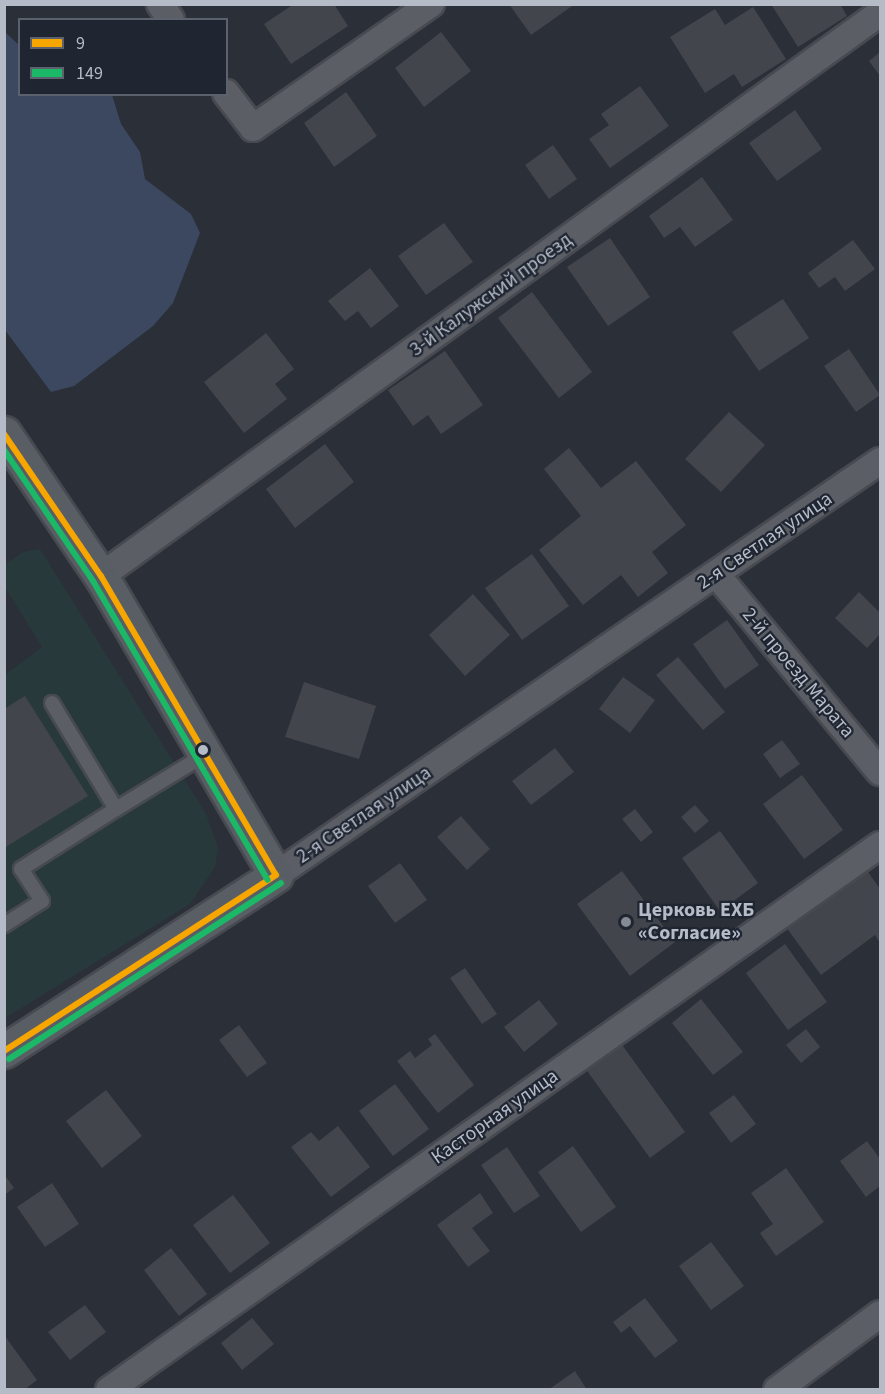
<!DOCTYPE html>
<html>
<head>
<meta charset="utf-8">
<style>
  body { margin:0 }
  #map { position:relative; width:885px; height:1394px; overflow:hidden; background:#2b2f37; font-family:"Source Sans 3",sans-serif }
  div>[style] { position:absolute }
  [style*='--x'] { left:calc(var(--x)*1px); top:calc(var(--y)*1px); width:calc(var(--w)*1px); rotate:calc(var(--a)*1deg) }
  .green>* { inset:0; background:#28393c }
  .water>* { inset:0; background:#3b4860 }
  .building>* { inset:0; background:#42454c }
  .roads { filter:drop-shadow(2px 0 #474a50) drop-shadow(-2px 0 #474a50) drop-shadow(0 2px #474a50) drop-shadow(0 -2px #474a50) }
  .lane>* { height:14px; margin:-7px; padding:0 7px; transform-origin:7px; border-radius:7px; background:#5b5e65 }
  .street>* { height:26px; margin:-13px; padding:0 13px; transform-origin:13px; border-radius:13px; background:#5b5e65 }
  .secondary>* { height:33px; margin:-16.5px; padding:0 16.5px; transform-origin:16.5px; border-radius:16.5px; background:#595d64 }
  .bus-1>* { height:6px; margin:-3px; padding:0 3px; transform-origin:3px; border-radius:3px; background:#f7a600 }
  .bus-2>* { height:6px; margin:-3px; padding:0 3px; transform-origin:3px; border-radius:3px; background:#1ab867 }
  .dots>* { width:16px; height:16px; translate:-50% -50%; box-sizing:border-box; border:3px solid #1f2531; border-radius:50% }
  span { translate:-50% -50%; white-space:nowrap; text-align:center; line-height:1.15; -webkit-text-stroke:4.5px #1f2531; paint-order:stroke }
  .street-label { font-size:20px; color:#b5bcc8 }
  .poi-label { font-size:20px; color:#b5bcc8; font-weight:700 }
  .left { translate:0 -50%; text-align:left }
  .frame { position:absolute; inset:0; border:6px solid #b5bcc8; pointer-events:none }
  .legend { position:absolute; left:18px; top:18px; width:210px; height:78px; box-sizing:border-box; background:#1f2531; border:2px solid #5b616d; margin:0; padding:8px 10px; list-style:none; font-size:18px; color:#b5bcc8 }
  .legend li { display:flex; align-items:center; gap:12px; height:30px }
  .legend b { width:30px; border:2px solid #5b616d }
</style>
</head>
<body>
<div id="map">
  <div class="green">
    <i style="clip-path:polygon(40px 549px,206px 814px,218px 848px,215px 867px,190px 904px,5px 1018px,5px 675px,42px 647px,5px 587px,5px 565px,23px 552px)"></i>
  </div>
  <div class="water">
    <i style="clip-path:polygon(5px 32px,19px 45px,20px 94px,112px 95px,121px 124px,140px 152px,145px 179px,191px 214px,200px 233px,173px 303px,153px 326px,74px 386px,51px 392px,5px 330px)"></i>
  </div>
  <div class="building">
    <i style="clip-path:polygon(294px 4px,334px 4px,348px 26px,291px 64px,264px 24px)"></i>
    <i style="clip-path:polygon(509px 4px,575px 4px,531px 35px)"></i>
    <i style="clip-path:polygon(771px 4px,840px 4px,847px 16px,798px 47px)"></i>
    <i style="clip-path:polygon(753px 7px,786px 59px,742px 87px,734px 74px,705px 93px,670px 37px,715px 9px,725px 25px)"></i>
    <i style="clip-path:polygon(441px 32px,471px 71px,424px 107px,395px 68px)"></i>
    <i style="clip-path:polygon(880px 52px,880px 76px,869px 61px)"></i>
    <i style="clip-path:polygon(640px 86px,669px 126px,610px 168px,589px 139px,609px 125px,601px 114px)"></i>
    <i style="clip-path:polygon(346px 92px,377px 136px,334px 167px,304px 123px)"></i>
    <i style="clip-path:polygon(795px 110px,822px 149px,777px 181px,749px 143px)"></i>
    <i style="clip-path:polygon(553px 145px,577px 179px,549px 199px,525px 165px)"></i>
    <i style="clip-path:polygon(702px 177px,733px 220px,695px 247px,680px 227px,664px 238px,649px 216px)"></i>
    <i style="clip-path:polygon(444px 223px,473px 262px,426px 295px,398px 256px)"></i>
    <i style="clip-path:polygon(610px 238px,650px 297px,608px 326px,567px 267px)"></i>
    <i style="clip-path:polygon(853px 240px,875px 269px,845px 291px,835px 277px,819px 288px,808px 273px)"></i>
    <i style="clip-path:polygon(370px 268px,399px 306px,371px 328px,358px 311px,345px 321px,328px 301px)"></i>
    <i style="clip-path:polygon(532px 292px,592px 372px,559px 398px,498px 318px)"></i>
    <i style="clip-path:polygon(783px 299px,809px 338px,759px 371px,732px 332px)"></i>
    <i style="clip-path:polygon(266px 333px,294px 369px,275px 384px,287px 399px,244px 433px,204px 382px)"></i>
    <i style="clip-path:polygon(849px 349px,880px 395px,856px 412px,824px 366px)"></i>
    <i style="clip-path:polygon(445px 351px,483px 405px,441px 434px,428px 415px,413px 426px,388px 390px)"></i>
    <i style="clip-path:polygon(729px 412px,765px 445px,721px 492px,685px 459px)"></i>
    <i style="clip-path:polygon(325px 444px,354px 482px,295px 528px,266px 489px)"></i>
    <i style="clip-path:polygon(569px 448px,601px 488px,636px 461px,686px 525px,652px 552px,668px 573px,638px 597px,621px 575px,583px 605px,539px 550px,581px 516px,544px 469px)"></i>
    <i style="clip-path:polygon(532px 554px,569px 606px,522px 640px,485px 588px)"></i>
    <i style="clip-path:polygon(859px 592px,880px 613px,880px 634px,867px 648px,835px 618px)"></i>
    <i style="clip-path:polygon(473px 594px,510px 635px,465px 676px,429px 635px)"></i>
    <i style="clip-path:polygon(727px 620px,759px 665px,725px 689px,693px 644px)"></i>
    <i style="clip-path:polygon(678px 657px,725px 712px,703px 730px,656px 675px)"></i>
    <i style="clip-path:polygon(623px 677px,655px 700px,630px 733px,599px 709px)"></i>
    <i style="clip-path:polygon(304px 682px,376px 706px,359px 759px,285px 737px)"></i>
    <i style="clip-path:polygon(25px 696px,88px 796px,4px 848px,4px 709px)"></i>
    <i style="clip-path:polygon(782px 740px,800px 764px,780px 778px,763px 754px)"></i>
    <i style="clip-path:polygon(555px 748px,574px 772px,531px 805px,512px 781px)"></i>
    <i style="clip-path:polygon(802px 775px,843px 830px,804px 859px,763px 804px)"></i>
    <i style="clip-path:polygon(695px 805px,709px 821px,695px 833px,681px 817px)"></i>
    <i style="clip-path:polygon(635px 809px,653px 832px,641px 842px,622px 819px)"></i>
    <i style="clip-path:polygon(461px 816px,490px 849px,467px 870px,437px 837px)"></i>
    <i style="clip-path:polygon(720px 831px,758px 883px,720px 911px,682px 858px)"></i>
    <i style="clip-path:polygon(400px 863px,427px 900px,395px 923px,368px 886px)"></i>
    <i style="clip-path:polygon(866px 869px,880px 889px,880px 943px,875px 935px,821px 975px,786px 927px)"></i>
    <i style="clip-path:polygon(622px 871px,675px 942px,630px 976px,577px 904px)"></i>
    <i style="clip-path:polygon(785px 944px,827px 1002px,788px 1030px,746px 973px)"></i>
    <i style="clip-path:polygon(465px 968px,497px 1014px,482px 1024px,450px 978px)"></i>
    <i style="clip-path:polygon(701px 999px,743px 1052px,713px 1075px,672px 1023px)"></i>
    <i style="clip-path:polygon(539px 1000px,558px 1024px,524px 1052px,504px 1027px)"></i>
    <i style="clip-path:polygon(239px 1025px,267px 1063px,247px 1077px,219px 1040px)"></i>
    <i style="clip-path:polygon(806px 1029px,820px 1047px,801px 1063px,786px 1045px)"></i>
    <i style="clip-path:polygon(435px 1034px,474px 1085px,438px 1113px,397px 1061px,410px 1051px,415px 1058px,432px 1045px,428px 1039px)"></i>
    <i style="clip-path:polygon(620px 1042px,685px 1132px,650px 1158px,585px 1068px)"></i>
    <i style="clip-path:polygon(395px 1084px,429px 1129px,393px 1156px,359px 1111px)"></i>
    <i style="clip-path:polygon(106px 1090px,142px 1136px,102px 1168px,66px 1121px)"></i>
    <i style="clip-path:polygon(734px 1095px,756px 1124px,731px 1143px,709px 1113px)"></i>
    <i style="clip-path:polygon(338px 1126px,370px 1167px,331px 1197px,291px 1147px,311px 1132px,319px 1141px)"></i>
    <i style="clip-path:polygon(867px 1141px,880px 1159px,880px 1186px,866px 1197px,840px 1161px)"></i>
    <i style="clip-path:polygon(573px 1146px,616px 1207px,581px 1232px,538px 1172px)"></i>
    <i style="clip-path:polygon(507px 1147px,540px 1196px,514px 1213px,481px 1165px)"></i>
    <i style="clip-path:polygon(786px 1168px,824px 1222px,776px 1256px,760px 1233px,773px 1224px,751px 1193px)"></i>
    <i style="clip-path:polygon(4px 1174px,14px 1188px,4px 1195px)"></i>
    <i style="clip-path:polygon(52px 1183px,79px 1224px,45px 1247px,17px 1207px)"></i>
    <i style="clip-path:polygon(480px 1193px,493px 1213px,472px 1228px,490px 1251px,468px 1267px,437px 1225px)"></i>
    <i style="clip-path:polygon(233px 1195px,270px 1243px,230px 1273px,193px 1225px)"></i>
    <i style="clip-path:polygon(711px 1242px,744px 1286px,711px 1310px,679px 1266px)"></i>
    <i style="clip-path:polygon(171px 1248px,207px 1294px,179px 1316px,144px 1270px)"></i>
    <i style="clip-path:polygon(645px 1298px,678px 1341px,655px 1358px,630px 1326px,621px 1333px,613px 1322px)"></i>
    <i style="clip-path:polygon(85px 1305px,106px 1332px,70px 1360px,48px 1332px)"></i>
    <i style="clip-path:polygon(252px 1318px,274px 1344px,242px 1370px,221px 1343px)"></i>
    <i style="clip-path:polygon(4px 1335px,37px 1380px,24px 1390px,4px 1390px)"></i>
    <i style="clip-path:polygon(575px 1371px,587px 1390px,548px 1390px)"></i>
  </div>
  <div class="roads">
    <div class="lane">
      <i style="--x:52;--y:703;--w:124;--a:58.9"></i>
      <i style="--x:116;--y:809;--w:105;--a:-31.4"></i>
      <i style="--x:4;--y:925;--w:45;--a:-32.3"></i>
      <i style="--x:42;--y:901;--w:38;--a:-123"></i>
      <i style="--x:21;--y:869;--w:112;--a:-32.3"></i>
    </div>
    <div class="street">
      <i style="--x:160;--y:4;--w:19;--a:55"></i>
      <i style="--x:226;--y:93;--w:44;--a:52.4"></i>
      <i style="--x:253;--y:128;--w:217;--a:-34.9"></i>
      <i style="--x:716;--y:574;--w:257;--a:50.4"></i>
      <i style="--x:101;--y:576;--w:961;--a:-35.86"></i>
      <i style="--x:276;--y:875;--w:732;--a:-34.43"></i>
      <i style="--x:109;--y:1390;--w:944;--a:-35.26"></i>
      <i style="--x:777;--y:1390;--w:128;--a:-36.4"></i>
    </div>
    <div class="secondary">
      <i style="--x:4;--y:433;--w:173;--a:55.9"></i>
      <i style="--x:101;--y:576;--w:346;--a:59.7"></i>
      <i style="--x:276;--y:875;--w:324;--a:147.1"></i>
    </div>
  </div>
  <div class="bus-1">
    <i style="--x:4;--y:434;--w:172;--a:55.7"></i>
    <i style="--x:101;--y:576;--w:346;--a:59.7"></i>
    <i style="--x:4;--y:1051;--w:324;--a:-32.9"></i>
  </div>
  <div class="bus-2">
    <i style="--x:4;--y:450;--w:158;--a:55.8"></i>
    <i style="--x:93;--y:581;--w:346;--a:59.7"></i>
    <i style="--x:9;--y:1059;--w:324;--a:-32.9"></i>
  </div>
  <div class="dots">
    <i style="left:203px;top:750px;background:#b5bcc8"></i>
    <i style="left:626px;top:922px;background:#858b95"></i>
  </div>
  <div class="street-label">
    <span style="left:491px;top:295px;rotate:-36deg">3-й Калужский проезд</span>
    <span style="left:765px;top:541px;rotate:-34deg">2-я Светлая улица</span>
    <span style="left:798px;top:673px;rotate:50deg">2-й проезд Марата</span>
    <span style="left:364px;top:815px;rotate:-34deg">2-я Светлая улица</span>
    <span style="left:495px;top:1117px;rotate:-35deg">Касторная улица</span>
  </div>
  <div class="poi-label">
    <span class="left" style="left:638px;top:922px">Церковь ЕХБ<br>«Согласие»</span>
  </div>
  <div class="frame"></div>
  <ul class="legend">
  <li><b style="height:8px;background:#f7a600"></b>9</li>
  <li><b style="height:8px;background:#1ab867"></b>149</li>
  </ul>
</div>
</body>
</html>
